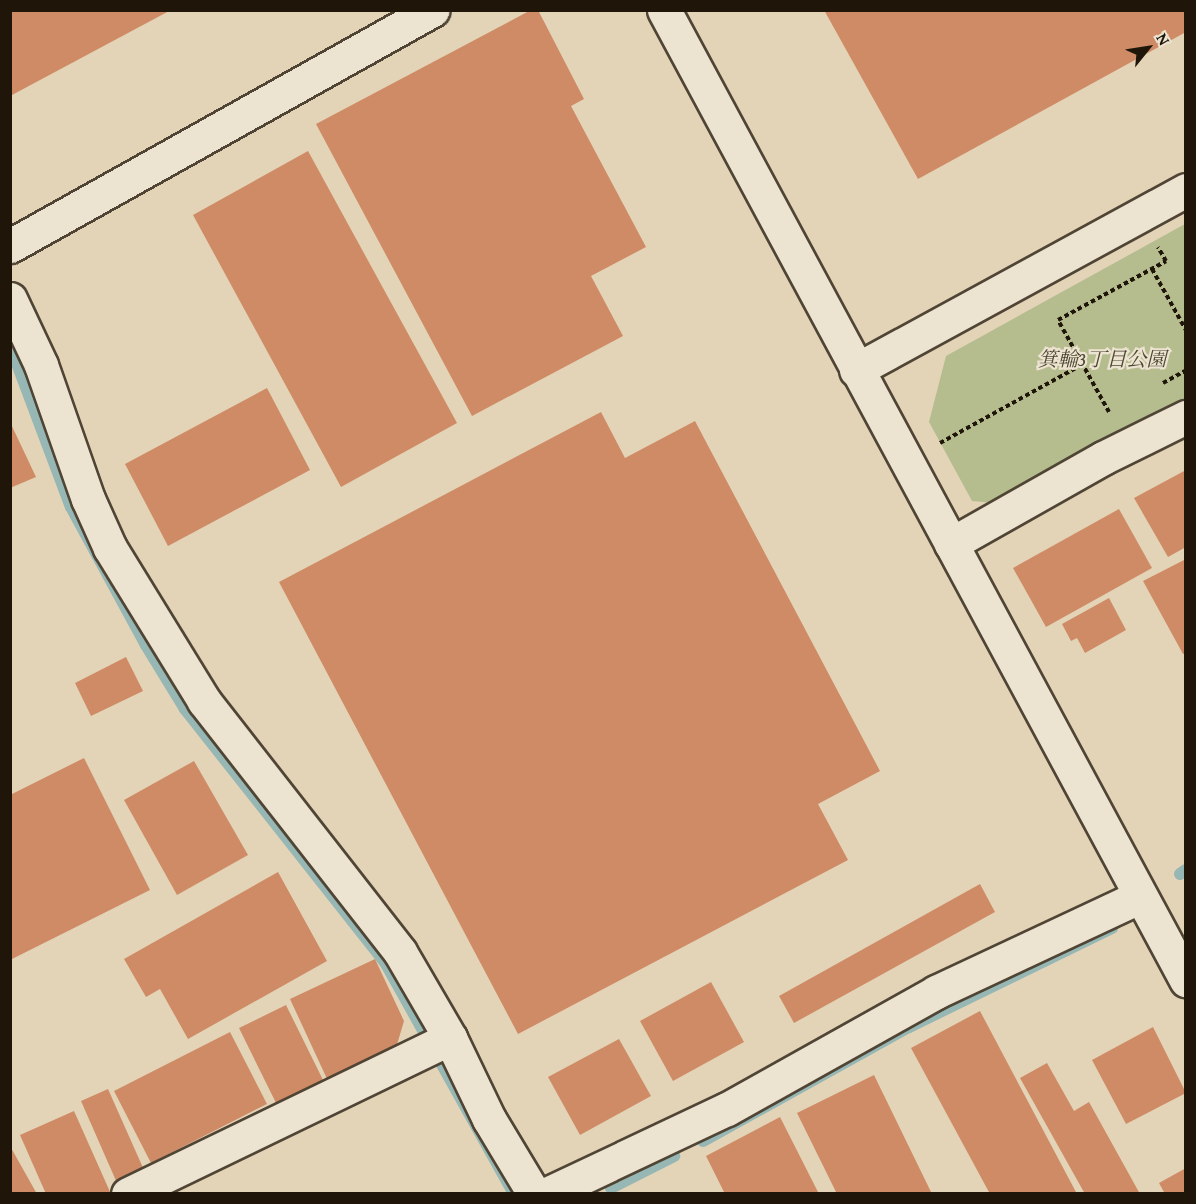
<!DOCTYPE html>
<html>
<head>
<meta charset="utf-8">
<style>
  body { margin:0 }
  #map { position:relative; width:1196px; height:1204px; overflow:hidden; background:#e3d4b8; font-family:"Gentium Book Plus","Noto Serif JP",serif }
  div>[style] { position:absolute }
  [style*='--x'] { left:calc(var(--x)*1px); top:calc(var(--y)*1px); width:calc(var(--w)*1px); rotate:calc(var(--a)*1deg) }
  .green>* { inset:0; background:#b5bc8e }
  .stream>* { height:12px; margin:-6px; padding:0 6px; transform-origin:6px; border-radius:6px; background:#96b7b4 }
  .building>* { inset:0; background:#cf8b65 }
  .path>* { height:4px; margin-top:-2px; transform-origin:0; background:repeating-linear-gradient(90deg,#1f1509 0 4.5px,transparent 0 7.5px) }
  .roads { filter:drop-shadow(2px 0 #504535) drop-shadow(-2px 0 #504535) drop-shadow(0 2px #504535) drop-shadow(0 -2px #504535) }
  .minor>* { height:33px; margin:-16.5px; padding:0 16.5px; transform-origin:16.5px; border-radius:16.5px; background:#ede3d1 }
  span { translate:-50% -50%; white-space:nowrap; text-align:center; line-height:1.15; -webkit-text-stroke:4.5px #ede3d1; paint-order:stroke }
  .park-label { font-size:20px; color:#4c4731; font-style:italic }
  .frame { position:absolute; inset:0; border:12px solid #1f1509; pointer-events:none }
  .north { position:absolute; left:1118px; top:18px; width:60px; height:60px; -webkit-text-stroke:4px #ede3d1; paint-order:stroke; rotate:60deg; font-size:16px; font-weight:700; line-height:24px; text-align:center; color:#1f1509 }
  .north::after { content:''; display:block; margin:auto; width:21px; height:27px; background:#1f1509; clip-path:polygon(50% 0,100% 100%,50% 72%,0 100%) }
</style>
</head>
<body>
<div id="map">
  <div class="green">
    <i style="clip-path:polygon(1185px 224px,1185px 401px,995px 503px,972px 501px,929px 422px,946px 356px)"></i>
  </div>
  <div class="stream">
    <i style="--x:10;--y:345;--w:173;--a:69.4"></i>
    <i style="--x:71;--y:507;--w:157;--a:61.5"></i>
    <i style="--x:146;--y:645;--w:75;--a:58.6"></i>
    <i style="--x:185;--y:709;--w:323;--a:51.7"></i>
    <i style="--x:385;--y:962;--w:265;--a:60.9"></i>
    <i style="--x:1180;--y:874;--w:7;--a:-34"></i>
    <i style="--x:703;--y:1141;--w:235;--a:-29"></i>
    <i style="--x:909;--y:1027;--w:226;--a:-26"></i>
    <i style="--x:611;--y:1188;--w:71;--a:-26.9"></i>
  </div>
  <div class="building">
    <i style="clip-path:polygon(10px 10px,171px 10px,12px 95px)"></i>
    <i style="clip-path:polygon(531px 10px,538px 10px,584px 99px,571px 106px,646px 247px,591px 276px,623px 336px,472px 416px,316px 124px)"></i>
    <i style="clip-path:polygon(824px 10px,1186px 10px,1186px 32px,918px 179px)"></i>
    <i style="clip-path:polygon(308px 151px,457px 423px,341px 487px,193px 215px)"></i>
    <i style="clip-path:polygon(267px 388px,310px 470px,168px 546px,125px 464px)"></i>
    <i style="clip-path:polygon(601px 412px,625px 458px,695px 421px,880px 771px,818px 804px,848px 860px,518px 1034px,279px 582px)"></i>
    <i style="clip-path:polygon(10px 422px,36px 477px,10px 488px)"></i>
    <i style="clip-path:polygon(1186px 470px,1186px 547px,1168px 557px,1134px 498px)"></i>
    <i style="clip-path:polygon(1119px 509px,1152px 568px,1046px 627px,1013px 568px)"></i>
    <i style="clip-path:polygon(1186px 559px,1186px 653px,1183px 654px,1143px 581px)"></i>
    <i style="clip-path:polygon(1109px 598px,1126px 630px,1085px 653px,1077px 638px,1071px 641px,1062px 624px)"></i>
    <i style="clip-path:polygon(126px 657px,143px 691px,91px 716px,75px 683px)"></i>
    <i style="clip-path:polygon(84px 758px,150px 890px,10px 960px,10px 795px)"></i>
    <i style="clip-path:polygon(194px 761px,248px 855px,177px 895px,124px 800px)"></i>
    <i style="clip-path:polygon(278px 872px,327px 961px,188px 1039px,160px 989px,146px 997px,124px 959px)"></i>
    <i style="clip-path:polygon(980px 884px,995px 912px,794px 1023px,779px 996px)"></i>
    <i style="clip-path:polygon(375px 959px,404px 1021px,396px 1048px,328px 1081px,290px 999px)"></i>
    <i style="clip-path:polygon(711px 982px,744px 1042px,673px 1081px,640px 1021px)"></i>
    <i style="clip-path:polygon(286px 1005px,325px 1084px,278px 1107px,239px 1028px)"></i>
    <i style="clip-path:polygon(980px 1011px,1077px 1194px,990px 1194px,911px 1048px)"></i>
    <i style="clip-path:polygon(1153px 1027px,1186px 1093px,1126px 1124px,1092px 1060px)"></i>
    <i style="clip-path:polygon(230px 1032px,267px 1104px,151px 1163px,114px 1091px)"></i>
    <i style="clip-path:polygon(619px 1039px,651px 1096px,580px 1135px,548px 1077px)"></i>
    <i style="clip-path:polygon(1047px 1063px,1074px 1111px,1089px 1102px,1140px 1194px,1085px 1194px,1020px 1078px)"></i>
    <i style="clip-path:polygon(874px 1075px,932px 1194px,837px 1194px,797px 1113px)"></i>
    <i style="clip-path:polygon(108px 1089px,144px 1170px,117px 1183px,81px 1101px)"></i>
    <i style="clip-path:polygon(74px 1111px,111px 1194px,46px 1194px,20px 1135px)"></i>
    <i style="clip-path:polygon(780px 1117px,819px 1194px,725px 1194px,706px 1156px)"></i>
    <i style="clip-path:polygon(10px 1146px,37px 1194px,10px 1194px)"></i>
    <i style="clip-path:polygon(1186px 1168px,1186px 1194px,1165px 1194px,1159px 1183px)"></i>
  </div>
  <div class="path">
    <i style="--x:1152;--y:269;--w:70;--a:60.9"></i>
    <i style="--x:1163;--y:383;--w:26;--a:-29"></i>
    <i style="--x:1109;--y:412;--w:105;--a:-119"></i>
    <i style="--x:1058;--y:320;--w:123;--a:-28.6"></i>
    <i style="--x:1166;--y:261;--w:16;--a:-120"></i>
    <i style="--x:940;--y:443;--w:163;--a:-28.9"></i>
  </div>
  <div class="roads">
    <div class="minor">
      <i style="--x:664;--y:10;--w:1102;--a:61.71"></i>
      <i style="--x:10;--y:246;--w:484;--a:-29.2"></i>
      <i style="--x:10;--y:299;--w:73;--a:64.8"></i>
      <i style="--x:41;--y:365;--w:142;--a:70.7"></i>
      <i style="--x:88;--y:499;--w:54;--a:65.8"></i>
      <i style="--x:110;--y:548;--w:180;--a:58.4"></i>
      <i style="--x:204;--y:701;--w:318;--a:52"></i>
      <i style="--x:400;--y:952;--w:99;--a:59.8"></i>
      <i style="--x:450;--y:1038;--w:90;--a:64.3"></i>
      <i style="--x:489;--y:1119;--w:87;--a:59"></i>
      <i style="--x:856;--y:370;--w:376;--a:-28.6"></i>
      <i style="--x:951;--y:544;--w:175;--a:-29.5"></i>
      <i style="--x:1103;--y:458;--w:93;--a:-26.3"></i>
      <i style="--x:128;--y:1194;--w:358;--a:-25.8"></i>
      <i style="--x:547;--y:1194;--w:199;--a:-25.3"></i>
      <i style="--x:727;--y:1109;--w:240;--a:-29.2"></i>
      <i style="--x:936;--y:992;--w:224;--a:-25.1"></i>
    </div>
  </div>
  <div class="park-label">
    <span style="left:1102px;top:358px">箕輪3丁目公園</span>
  </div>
  <div class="frame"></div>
  <div class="north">N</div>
</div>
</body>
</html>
